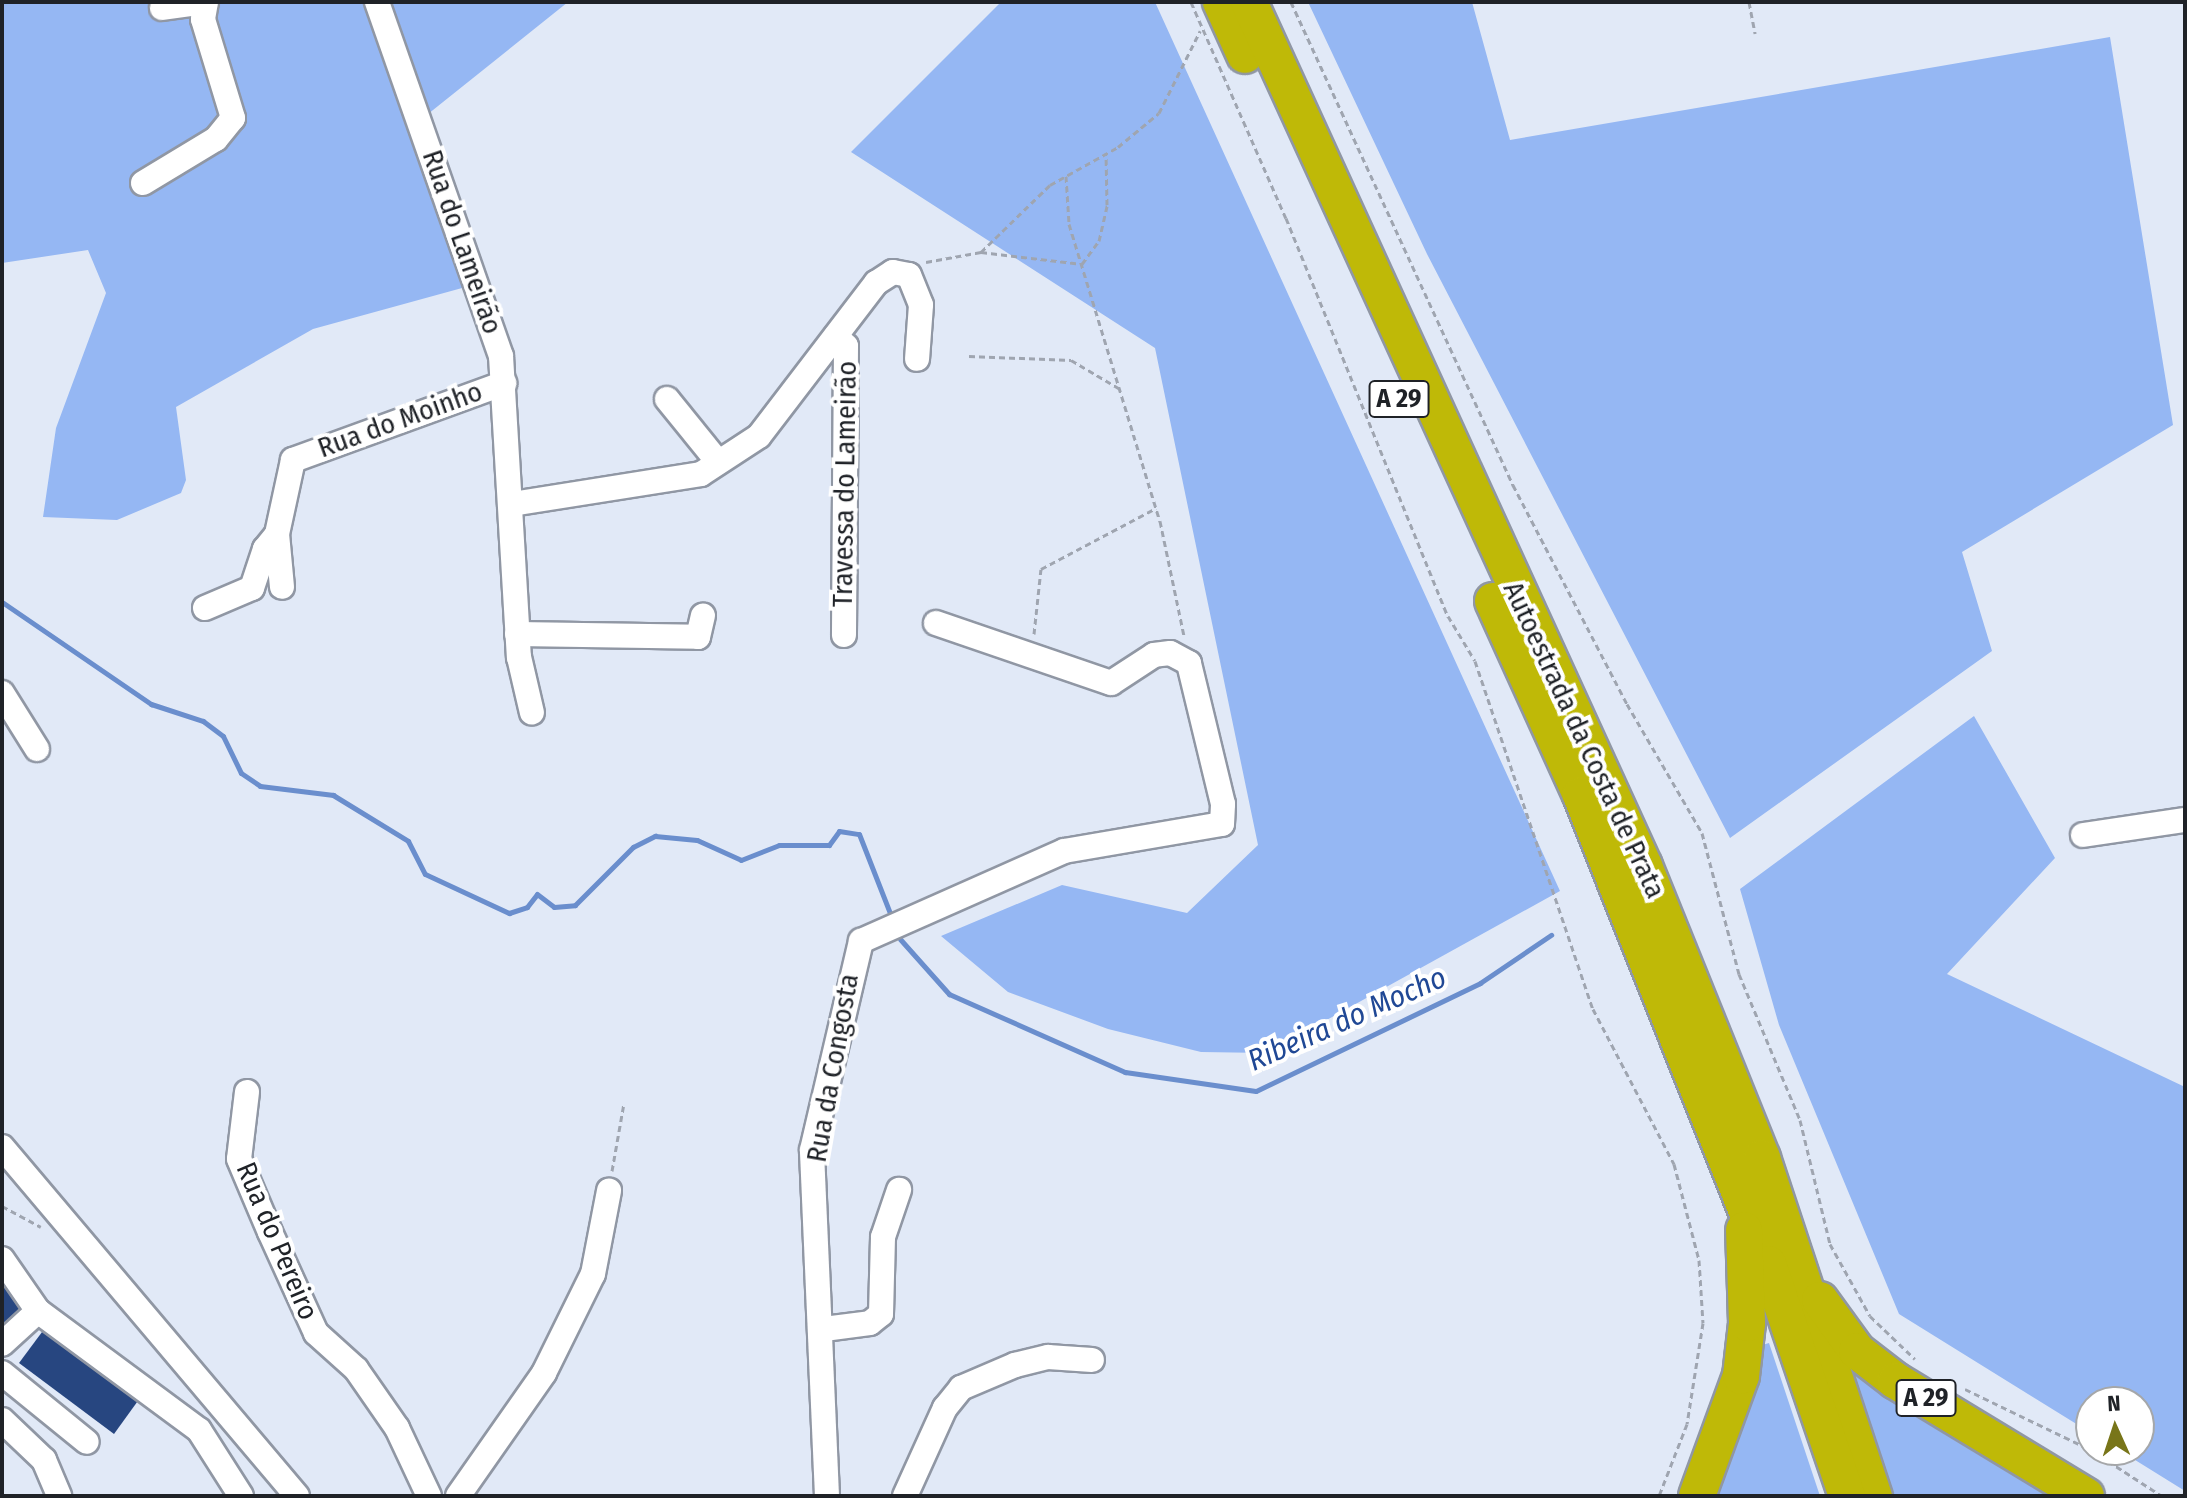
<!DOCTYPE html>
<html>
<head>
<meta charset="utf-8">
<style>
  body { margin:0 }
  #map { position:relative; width:2187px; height:1498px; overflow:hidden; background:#e1e9f7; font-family:"Fira Sans Condensed",sans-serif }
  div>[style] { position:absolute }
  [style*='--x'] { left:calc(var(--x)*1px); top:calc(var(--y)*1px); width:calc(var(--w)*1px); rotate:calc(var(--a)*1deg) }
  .green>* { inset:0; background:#95b7f3 }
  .stream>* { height:5px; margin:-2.5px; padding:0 2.5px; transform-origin:2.5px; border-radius:2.5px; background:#6a8ecd }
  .building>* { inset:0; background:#274680 }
  .path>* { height:3px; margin-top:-1.5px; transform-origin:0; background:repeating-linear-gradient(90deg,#9fa5b0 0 6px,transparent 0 10px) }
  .roads { filter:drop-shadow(2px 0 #9097a4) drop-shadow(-2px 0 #9097a4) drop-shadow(0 2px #9097a4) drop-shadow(0 -2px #9097a4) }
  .minor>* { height:24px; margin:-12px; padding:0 12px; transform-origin:12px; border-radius:12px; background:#fff }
  .highway>* { height:36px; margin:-18px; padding:0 18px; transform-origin:18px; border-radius:18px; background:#bfb907 }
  span { translate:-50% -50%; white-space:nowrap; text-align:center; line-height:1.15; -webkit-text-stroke:8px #fff; paint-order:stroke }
  .shield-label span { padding:2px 6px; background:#fff; border:2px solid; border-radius:6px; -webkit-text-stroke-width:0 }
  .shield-label { font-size:26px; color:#1f2227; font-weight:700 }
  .street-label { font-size:28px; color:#1f2227 }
  .water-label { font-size:30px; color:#204895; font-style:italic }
  .frame { position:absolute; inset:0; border:4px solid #1f2227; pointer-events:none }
  .north { position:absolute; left:2075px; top:1386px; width:80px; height:80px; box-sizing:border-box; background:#fff; border:2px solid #a5a7a9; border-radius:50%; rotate:357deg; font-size:22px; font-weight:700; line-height:32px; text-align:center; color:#1f2227 }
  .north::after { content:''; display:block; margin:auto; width:28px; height:36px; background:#787519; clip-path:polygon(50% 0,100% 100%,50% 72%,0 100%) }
</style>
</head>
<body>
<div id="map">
  <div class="green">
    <i style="clip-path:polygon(2px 2px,568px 2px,428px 114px,473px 285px,313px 329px,176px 407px,186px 480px,181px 493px,117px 520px,43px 517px,56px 428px,106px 293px,88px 250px,2px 263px)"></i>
    <i style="clip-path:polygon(1001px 2px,1155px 2px,1560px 891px,1267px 1053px,1201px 1052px,1108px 1029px,1008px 992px,941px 936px,1062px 885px,1187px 913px,1258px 845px,1155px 348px,851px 152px)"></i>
    <i style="clip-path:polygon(1308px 2px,1472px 2px,1510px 140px,2110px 37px,2173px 425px,1962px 552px,1992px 651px,1730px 838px,1427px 254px)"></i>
    <i style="clip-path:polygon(1974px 716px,2055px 858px,1947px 974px,2185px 1087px,2185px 1491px,2119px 1450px,2139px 1450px,2139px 1402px,2091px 1402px,2091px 1433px,1899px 1314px,1779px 1025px,1740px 889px)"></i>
    <i style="clip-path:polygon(1836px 1340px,2069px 1496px,1894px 1496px)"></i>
    <i style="clip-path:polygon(1769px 1343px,1820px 1496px,1707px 1496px,1755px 1347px)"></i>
  </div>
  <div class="stream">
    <i style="--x:2;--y:602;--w:181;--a:34.4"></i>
    <i style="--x:151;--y:704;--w:55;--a:18.1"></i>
    <i style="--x:203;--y:721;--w:25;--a:37"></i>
    <i style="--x:223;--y:736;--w:41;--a:64.1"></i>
    <i style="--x:241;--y:773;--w:23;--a:34"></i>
    <i style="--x:260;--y:786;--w:74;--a:7"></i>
    <i style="--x:333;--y:795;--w:88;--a:31.5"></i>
    <i style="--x:408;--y:841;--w:37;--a:63"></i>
    <i style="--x:425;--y:874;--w:93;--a:24.9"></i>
    <i style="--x:509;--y:913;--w:19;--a:-18"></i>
    <i style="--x:527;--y:907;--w:16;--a:-52"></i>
    <i style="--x:537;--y:894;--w:21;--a:37"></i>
    <i style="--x:554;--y:907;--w:21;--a:-5"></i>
    <i style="--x:575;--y:905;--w:82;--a:-45"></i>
    <i style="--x:633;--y:847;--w:25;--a:-27"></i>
    <i style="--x:655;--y:836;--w:42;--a:5.4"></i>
    <i style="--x:697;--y:840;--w:48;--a:24.4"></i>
    <i style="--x:741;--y:860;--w:41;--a:-21.5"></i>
    <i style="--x:779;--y:845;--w:50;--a:0"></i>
    <i style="--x:829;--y:845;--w:17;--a:-54"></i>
    <i style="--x:839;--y:831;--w:20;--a:9"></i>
    <i style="--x:859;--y:834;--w:90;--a:68.6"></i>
    <i style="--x:900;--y:939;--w:74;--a:48.3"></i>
    <i style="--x:949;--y:994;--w:193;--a:23.9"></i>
    <i style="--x:1125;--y:1072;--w:132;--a:8.3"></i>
    <i style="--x:1256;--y:1091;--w:249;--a:-25.7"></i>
    <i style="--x:1480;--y:983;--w:86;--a:-34.1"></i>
  </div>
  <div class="building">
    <i style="clip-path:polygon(2px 1276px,28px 1312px,2px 1330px)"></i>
    <i style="clip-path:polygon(45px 1328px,140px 1398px,114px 1434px,19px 1363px)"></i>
  </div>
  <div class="path">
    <i style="--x:1191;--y:2;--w:236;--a:66.3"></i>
    <i style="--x:1286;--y:218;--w:430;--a:67.9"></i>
    <i style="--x:1448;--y:616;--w:52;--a:59"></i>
    <i style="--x:1475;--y:661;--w:367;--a:71.3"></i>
    <i style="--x:1593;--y:1009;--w:175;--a:62.4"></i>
    <i style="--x:1674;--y:1164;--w:99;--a:75.4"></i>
    <i style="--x:1699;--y:1260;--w:63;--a:86.4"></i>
    <i style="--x:1703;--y:1323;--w:102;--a:99"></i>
    <i style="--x:1687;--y:1424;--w:77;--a:111.3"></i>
    <i style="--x:1291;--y:2;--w:532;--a:65.32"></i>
    <i style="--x:1513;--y:485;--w:247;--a:62.5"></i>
    <i style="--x:1627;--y:704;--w:149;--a:59.8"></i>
    <i style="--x:1702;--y:833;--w:146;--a:75.3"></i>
    <i style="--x:1739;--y:974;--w:158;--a:67.3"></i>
    <i style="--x:1800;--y:1120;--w:128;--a:76.4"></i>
    <i style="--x:1830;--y:1244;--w:82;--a:60.9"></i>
    <i style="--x:1870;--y:1316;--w:62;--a:43.7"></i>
    <i style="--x:1749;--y:2;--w:32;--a:79"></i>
    <i style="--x:1066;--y:176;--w:48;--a:86.4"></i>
    <i style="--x:1069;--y:224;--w:311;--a:73"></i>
    <i style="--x:1160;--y:521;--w:117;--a:78.2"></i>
    <i style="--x:981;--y:252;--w:102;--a:6.8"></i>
    <i style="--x:1082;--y:264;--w:29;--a:-54"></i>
    <i style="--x:1099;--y:241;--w:37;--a:-77"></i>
    <i style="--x:1107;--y:205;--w:52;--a:-91.1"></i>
    <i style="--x:926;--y:262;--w:56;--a:-10.3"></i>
    <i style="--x:981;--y:252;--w:96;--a:-44.2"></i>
    <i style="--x:1050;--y:185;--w:78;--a:-29.2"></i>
    <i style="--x:1118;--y:147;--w:53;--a:-39.7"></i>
    <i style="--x:1159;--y:113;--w:92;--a:-63.4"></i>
    <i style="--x:969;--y:356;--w:102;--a:2.2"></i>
    <i style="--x:1071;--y:360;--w:59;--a:30.5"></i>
    <i style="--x:1034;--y:634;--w:65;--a:-83.9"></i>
    <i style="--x:1041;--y:569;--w:130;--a:-27.9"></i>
    <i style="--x:612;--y:1171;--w:69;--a:-80"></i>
    <i style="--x:2;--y:1206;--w:44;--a:28.3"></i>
    <i style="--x:1965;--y:1389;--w:140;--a:25.8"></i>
    <i style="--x:2091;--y:1450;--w:85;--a:32.9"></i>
    <i style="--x:2182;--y:1496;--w:4;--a:-45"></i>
  </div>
  <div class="roads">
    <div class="minor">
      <i style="--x:377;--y:2;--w:375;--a:70.7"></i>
      <i style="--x:501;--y:356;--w:302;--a:86.6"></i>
      <i style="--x:519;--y:657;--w:57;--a:76.9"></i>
      <i style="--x:162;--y:8;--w:44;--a:-7.8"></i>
      <i style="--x:143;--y:183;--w:85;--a:-31.1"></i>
      <i style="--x:216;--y:139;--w:27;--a:-51"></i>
      <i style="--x:233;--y:118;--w:103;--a:-106.9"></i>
      <i style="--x:203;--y:19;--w:17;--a:-80"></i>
      <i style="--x:836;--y:336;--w:14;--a:45"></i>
      <i style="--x:846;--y:346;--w:289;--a:90.4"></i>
      <i style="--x:667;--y:399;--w:81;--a:51"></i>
      <i style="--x:512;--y:504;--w:191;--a:-9"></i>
      <i style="--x:701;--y:474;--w:69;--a:-33.2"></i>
      <i style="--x:759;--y:436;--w:193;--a:-52.6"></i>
      <i style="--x:876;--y:283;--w:20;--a:-33"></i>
      <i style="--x:893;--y:272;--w:16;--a:11"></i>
      <i style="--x:909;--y:275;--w:32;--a:68"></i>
      <i style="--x:921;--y:305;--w:54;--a:94.2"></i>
      <i style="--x:277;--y:534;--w:53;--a:84.6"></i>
      <i style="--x:205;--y:608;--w:51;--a:-23.1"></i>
      <i style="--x:252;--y:588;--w:41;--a:-71.6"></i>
      <i style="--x:265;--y:549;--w:19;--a:-51"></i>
      <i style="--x:277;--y:534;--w:76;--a:-77.8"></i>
      <i style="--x:293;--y:460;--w:225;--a:-20"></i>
      <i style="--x:517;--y:634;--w:181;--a:0.9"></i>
      <i style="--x:698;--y:637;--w:22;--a:-77"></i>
      <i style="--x:2;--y:693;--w:66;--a:58"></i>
      <i style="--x:2083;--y:835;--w:103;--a:-8.4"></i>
      <i style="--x:247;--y:1092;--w:67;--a:96.8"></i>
      <i style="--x:239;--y:1159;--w:79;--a:67"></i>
      <i style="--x:270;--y:1232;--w:111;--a:65.5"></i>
      <i style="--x:316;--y:1333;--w:54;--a:42"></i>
      <i style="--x:356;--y:1369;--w:72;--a:55.2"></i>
      <i style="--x:397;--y:1428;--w:75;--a:64.8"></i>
      <i style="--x:2;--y:1147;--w:457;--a:49.8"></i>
      <i style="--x:2;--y:1259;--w:63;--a:55.3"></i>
      <i style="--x:38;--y:1311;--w:200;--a:36.5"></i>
      <i style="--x:199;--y:1430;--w:78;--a:57.5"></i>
      <i style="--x:824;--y:1329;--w:46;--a:-7.4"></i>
      <i style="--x:870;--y:1323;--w:14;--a:-39"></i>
      <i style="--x:881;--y:1314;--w:77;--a:-88.5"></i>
      <i style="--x:883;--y:1237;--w:50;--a:-71.2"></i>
      <i style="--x:2;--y:1344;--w:49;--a:-42.5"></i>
      <i style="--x:2;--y:1373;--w:109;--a:39.1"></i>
      <i style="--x:2;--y:1420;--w:58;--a:43.6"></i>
      <i style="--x:44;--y:1460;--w:39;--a:67"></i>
      <i style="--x:458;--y:1496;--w:150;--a:-55"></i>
      <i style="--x:544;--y:1373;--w:110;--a:-63.7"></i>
      <i style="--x:593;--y:1274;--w:85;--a:-79.1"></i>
      <i style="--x:827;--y:1496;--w:346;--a:-92.5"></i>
      <i style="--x:812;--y:1150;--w:215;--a:-76.8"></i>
      <i style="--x:861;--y:941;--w:222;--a:-23.9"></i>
      <i style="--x:1064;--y:851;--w:160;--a:-9.7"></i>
      <i style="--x:1222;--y:824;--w:20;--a:-87"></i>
      <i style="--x:1223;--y:804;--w:145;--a:-103.6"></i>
      <i style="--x:1189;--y:663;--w:21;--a:-152"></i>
      <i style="--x:1170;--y:653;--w:16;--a:173"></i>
      <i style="--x:1154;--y:655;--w:51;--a:146.9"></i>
      <i style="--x:1111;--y:683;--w:185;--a:-161.1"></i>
      <i style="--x:905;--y:1496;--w:97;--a:-65.6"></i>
      <i style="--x:945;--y:1408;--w:26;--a:-51"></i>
      <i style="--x:961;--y:1388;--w:59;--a:-23.1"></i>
      <i style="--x:1015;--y:1365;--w:34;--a:-14"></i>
      <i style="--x:1048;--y:1357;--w:44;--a:3.9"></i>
    </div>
    <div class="highway">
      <i style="--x:1221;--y:2;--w:58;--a:65.6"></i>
      <i style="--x:1249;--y:2;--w:950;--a:65.43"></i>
      <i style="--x:1644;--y:866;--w:315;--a:68"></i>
      <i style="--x:1762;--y:1158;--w:356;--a:71.7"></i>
      <i style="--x:1493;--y:601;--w:213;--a:65.6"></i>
      <i style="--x:1581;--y:795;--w:505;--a:68.26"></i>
      <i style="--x:1768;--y:1264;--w:245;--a:71.2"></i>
      <i style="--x:1820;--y:1300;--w:63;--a:54"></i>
      <i style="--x:1857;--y:1351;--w:49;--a:37.6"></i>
      <i style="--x:1896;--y:1381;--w:222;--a:31.2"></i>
      <i style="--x:1697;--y:1496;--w:128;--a:-69.9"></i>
      <i style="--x:1741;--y:1376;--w:53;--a:-83.5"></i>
      <i style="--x:1747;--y:1323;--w:93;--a:-91.8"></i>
    </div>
  </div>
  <div class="shield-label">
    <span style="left:1399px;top:399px">A 29</span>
    <span style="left:1926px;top:1398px">A 29</span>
  </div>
  <div class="street-label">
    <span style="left:462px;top:242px;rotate:71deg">Rua do Lameirão</span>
    <span style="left:400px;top:420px;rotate:-20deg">Rua do Moinho</span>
    <span style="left:845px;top:484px;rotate:-89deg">Travessa do Lameirão</span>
    <span style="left:1584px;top:740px;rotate:65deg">Autoestrada da Costa de Prata</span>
    <span style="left:833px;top:1068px;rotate:-80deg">Rua da Congosta</span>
    <span style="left:277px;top:1241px;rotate:67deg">Rua do Pereiro</span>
  </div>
  <div class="water-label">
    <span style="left:1347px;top:1019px;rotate:-24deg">Ribeira do Mocho</span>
  </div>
  <div class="frame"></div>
  <div class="north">N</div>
</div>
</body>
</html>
